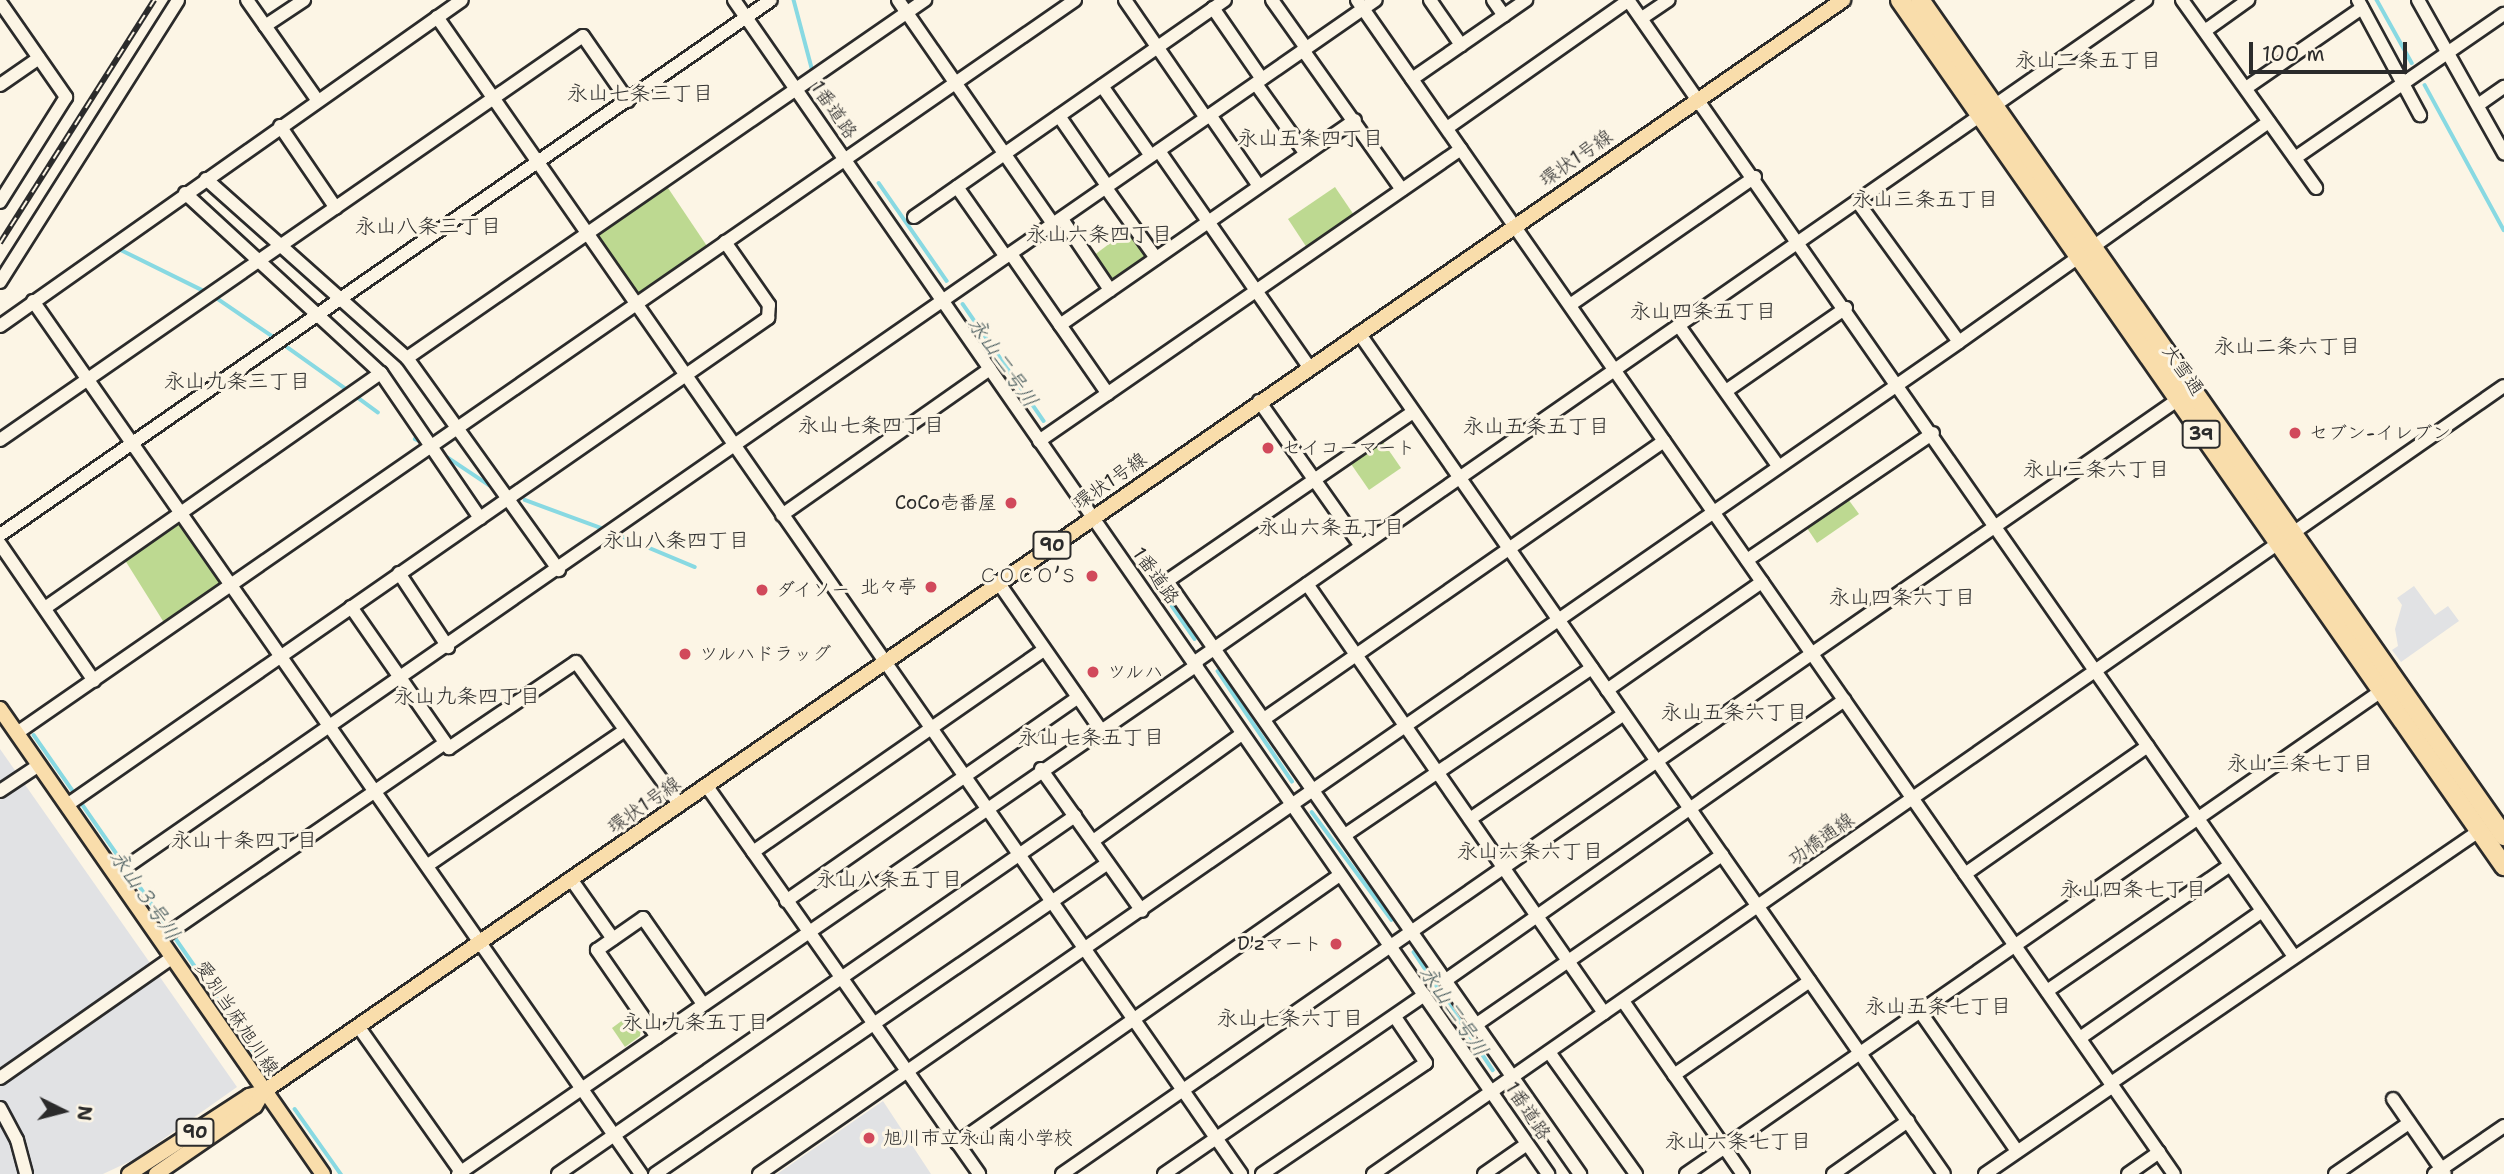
<!DOCTYPE html>
<html>
<head>
<meta charset="utf-8">
<style>
  body { margin:0 }
  #map { position:relative; width:2504px; height:1174px; overflow:hidden; background:#fcf5e5; font-family:"Shantell Sans","Klee One",sans-serif }
  div>[style] { position:absolute }
  [style*='--x'] { left:calc(var(--x)*1px); top:calc(var(--y)*1px); width:calc(var(--w)*1px); rotate:calc(var(--a)*1deg) }
  .built>* { inset:0; background:#e1e2e4 }
  .green>* { inset:0; background:#bdd991 }
  .stream>* { height:3.5px; margin:-1.75px; padding:0 1.75px; transform-origin:1.75px; border-radius:1.75px; background:#88d9e2 }
  .roads { filter:drop-shadow(2px 0 #2b2b2b) drop-shadow(-2px 0 #2b2b2b) drop-shadow(0 2px #2b2b2b) drop-shadow(0 -2px #2b2b2b) }
  .minor>* { height:12px; margin:-6px; padding:0 6px; transform-origin:6px; border-radius:6px; background:#fcf5e5 }
  .major>* { height:14px; margin:-7px; padding:0 7px; transform-origin:7px; border-radius:7px; background:#f9ddab }
  .highway>* { height:18px; margin:-9px; padding:0 9px; transform-origin:9px; border-radius:9px; background:#f9ddab }
  .rail>* { height:6px; margin-top:-3px; transform-origin:0; background:repeating-linear-gradient(90deg,#fcf5e5 0 10px,#2b2b2b 0 20px); box-sizing:border-box; border-block:2px solid #2b2b2b }
  .dots>* { width:19px; height:19px; translate:-50% -50%; box-sizing:border-box; border:4px solid #fcf5e5; border-radius:50% }
  span { translate:-50% -50%; white-space:nowrap; text-align:center; line-height:1.15; -webkit-text-stroke:6px #fcf5e5; paint-order:stroke }
  .shield-label span { padding:2px 5px; background:#fcf5e5; border:2px solid; border-radius:5px; -webkit-text-stroke-width:0 }
  .shield-label { font-size:18px; color:#2b2b2b; font-weight:700 }
  .street-label { font-size:19px; color:#2b2b2b }
  .poi-label { font-size:19px; color:#2b2b2b }
  .left { translate:0 -50%; text-align:left }
  .right { translate:-100% -50%; text-align:right }
  .neighbourhood-label { font-size:21px; color:#2b2b2b }
  .water-label { font-size:21px; color:#425659; font-style:italic }
  .north { position:absolute; left:28px; top:1076px; width:70px; height:70px; -webkit-text-stroke:5px #fcf5e5; paint-order:stroke; rotate:96deg; font-size:19px; font-weight:700; line-height:28px; text-align:center; color:#2b2b2b }
  .north::after { content:''; display:block; margin:auto; width:24px; height:32px; background:#2b2b2b; clip-path:polygon(50% 0,100% 100%,50% 72%,0 100%) }
  .scale { position:absolute; left:2249px; top:42px; width:158px; height:32px; box-sizing:border-box; border:4px solid #2b2b2b; border-top:0; padding-left:9px; font-size:21px; line-height:24px; white-space:nowrap; color:#2b2b2b; -webkit-text-stroke:5px #fcf5e5; paint-order:stroke }
</style>
</head>
<body>
<div id="map">
  <div class="built">
    <i style="clip-path:polygon(2414px 586px,2435px 615px,2448px 606px,2459px 621px,2401px 662px,2392px 650px,2398px 646px,2395px 629px,2402px 605px,2397px 598px)"></i>
    <i style="clip-path:polygon(0 749px,237px 1087px,135px 1159px,103px 1174px,0 1174px)"></i>
    <i style="clip-path:polygon(883px 1101px,931px 1174px,777px 1174px)"></i>
  </div>
  <div class="green">
    <i style="clip-path:polygon(664px 182px,711px 252px,635px 305px,586px 234px)"></i>
    <i style="clip-path:polygon(1335px 187px,1358px 221px,1311px 254px,1288px 219px)"></i>
    <i style="clip-path:polygon(1133px 226px,1156px 258px,1110px 290px,1089px 259px)"></i>
    <i style="clip-path:polygon(1381px 439px,1401px 468px,1369px 490px,1349px 461px)"></i>
    <i style="clip-path:polygon(1848px 499px,1859px 514px,1817px 543px,1807px 528px)"></i>
    <i style="clip-path:polygon(184px 515px,231px 585px,168px 629px,123px 557px)"></i>
    <i style="clip-path:polygon(631px 1014px,641px 1027px,640px 1036px,625px 1047px,612px 1028px)"></i>
  </div>
  <div class="stream">
    <i style="--x:794;--y:0;--w:74;--a:75.2"></i>
    <i style="--x:2377;--y:0;--w:72;--a:60.9"></i>
    <i style="--x:815;--y:79;--w:18;--a:61"></i>
    <i style="--x:2425;--y:85;--w:165;--a:61.4"></i>
    <i style="--x:879;--y:183;--w:119;--a:55.2"></i>
    <i style="--x:119;--y:249;--w:93;--a:26.3"></i>
    <i style="--x:215;--y:297;--w:69;--a:34.4"></i>
    <i style="--x:963;--y:304;--w:142;--a:55.3"></i>
    <i style="--x:287;--y:347;--w:71;--a:35.3"></i>
    <i style="--x:357;--y:397;--w:26;--a:36"></i>
    <i style="--x:415;--y:439;--w:8;--a:23"></i>
    <i style="--x:441;--y:453;--w:58;--a:33.7"></i>
    <i style="--x:525;--y:500;--w:84;--a:20.2"></i>
    <i style="--x:621;--y:536;--w:80;--a:22.7"></i>
    <i style="--x:1146;--y:568;--w:86;--a:55.4"></i>
    <i style="--x:1218;--y:671;--w:133;--a:56.1"></i>
    <i style="--x:34;--y:735;--w:157;--a:55.1"></i>
    <i style="--x:1312;--y:812;--w:134;--a:53.5"></i>
    <i style="--x:129;--y:871;--w:225;--a:55.3"></i>
    <i style="--x:1414;--y:952;--w:142;--a:56.2"></i>
    <i style="--x:295;--y:1109;--w:80;--a:54.7"></i>
  </div>
  <div class="roads">
    <div class="minor">
      <i style="--x:247;--y:0;--w:123;--a:54.9"></i>
      <i style="--x:734;--y:0;--w:1429;--a:55.26"></i>
      <i style="--x:898;--y:0;--w:272;--a:55.3"></i>
      <i style="--x:1125;--y:0;--w:143;--a:55.5"></i>
      <i style="--x:1272;--y:0;--w:59;--a:54.7"></i>
      <i style="--x:1357;--y:0;--w:1430;--a:55.17"></i>
      <i style="--x:1430;--y:0;--w:55;--a:55.4"></i>
      <i style="--x:1493;--y:0;--w:19;--a:55"></i>
      <i style="--x:1628;--y:0;--w:1164;--a:55.15"></i>
      <i style="--x:2182;--y:0;--w:231;--a:54.5"></i>
      <i style="--x:2358;--y:0;--w:131;--a:61.7"></i>
      <i style="--x:2418;--y:0;--w:176;--a:60.7"></i>
      <i style="--x:0;--y:2;--w:116;--a:55.2"></i>
      <i style="--x:66;--y:97;--w:124;--a:122.2"></i>
      <i style="--x:1213;--y:8;--w:86;--a:55.4"></i>
      <i style="--x:437;--y:17;--w:1409;--a:55.2"></i>
      <i style="--x:1642;--y:18;--w:32;--a:-34"></i>
      <i style="--x:265;--y:26;--w:47;--a:-33.7"></i>
      <i style="--x:2206;--y:30;--w:52;--a:-35.5"></i>
      <i style="--x:1303;--y:50;--w:171;--a:54.7"></i>
      <i style="--x:1412;--y:79;--w:139;--a:-34.7"></i>
      <i style="--x:1256;--y:84;--w:86;--a:54.5"></i>
      <i style="--x:0;--y:85;--w:47;--a:-34.7"></i>
      <i style="--x:1102;--y:86;--w:85;--a:55"></i>
      <i style="--x:2246;--y:88;--w:141;--a:-34.6"></i>
      <i style="--x:2478;--y:105;--w:32;--a:-35"></i>
      <i style="--x:1210;--y:115;--w:86;--a:55.4"></i>
      <i style="--x:1059;--y:116;--w:86;--a:55.4"></i>
      <i style="--x:280;--y:126;--w:99;--a:55.7"></i>
      <i style="--x:1447;--y:128;--w:221;--a:-35.1"></i>
      <i style="--x:1159;--y:151;--w:263;--a:55.2"></i>
      <i style="--x:2295;--y:158;--w:254;--a:-34.6"></i>
      <i style="--x:206;--y:179;--w:269;--a:41.7"></i>
      <i style="--x:407;--y:358;--w:261;--a:54.4"></i>
      <i style="--x:957;--y:187;--w:85;--a:55"></i>
      <i style="--x:1106;--y:188;--w:86;--a:54.5"></i>
      <i style="--x:185;--y:193;--w:266;--a:42.6"></i>
      <i style="--x:381;--y:373;--w:176;--a:55.7"></i>
      <i style="--x:1857;--y:201;--w:174;--a:54.1"></i>
      <i style="--x:914;--y:217;--w:379;--a:-34.9"></i>
      <i style="--x:1062;--y:219;--w:86;--a:55.9"></i>
      <i style="--x:1011;--y:254;--w:170;--a:55.3"></i>
      <i style="--x:0;--y:282;--w:333;--a:-57.7"></i>
      <i style="--x:33;--y:301;--w:1064;--a:55.14"></i>
      <i style="--x:1570;--y:305;--w:225;--a:-34.7"></i>
      <i style="--x:1060;--y:325;--w:359;--a:-34.8"></i>
      <i style="--x:0;--y:326;--w:565;--a:-35.21"></i>
      <i style="--x:1679;--y:326;--w:171;--a:54.7"></i>
      <i style="--x:1359;--y:333;--w:1024;--a:55.18"></i>
      <i style="--x:407;--y:358;--w:630;--a:-34.65"></i>
      <i style="--x:1726;--y:391;--w:146;--a:-34.7"></i>
      <i style="--x:1259;--y:401;--w:177;--a:54.9"></i>
      <i style="--x:1413;--y:412;--w:298;--a:145.5"></i>
      <i style="--x:1167;--y:581;--w:723;--a:55.14"></i>
      <i style="--x:0;--y:440;--w:709;--a:-34.72"></i>
      <i style="--x:583;--y:36;--w:79;--a:55.3"></i>
      <i style="--x:1039;--y:441;--w:513;--a:-34.68"></i>
      <i style="--x:782;--y:515;--w:254;--a:-35.1"></i>
      <i style="--x:0;--y:535;--w:938;--a:-34.76"></i>
      <i style="--x:0;--y:544;--w:166;--a:55.5"></i>
      <i style="--x:1747;--y:560;--w:225;--a:-34.3"></i>
      <i style="--x:399;--y:573;--w:89;--a:56.5"></i>
      <i style="--x:998;--y:582;--w:179;--a:55.2"></i>
      <i style="--x:1307;--y:584;--w:522;--a:55.3"></i>
      <i style="--x:351;--y:607;--w:172;--a:55.2"></i>
      <i style="--x:449;--y:748;--w:153;--a:-34.1"></i>
      <i style="--x:576;--y:662;--w:175;--a:54"></i>
      <i style="--x:45;--y:608;--w:410;--a:-35"></i>
      <i style="--x:1195;--y:662;--w:1159;--a:-34.84"></i>
      <i style="--x:1607;--y:690;--w:189;--a:-34.9"></i>
      <i style="--x:1264;--y:719;--w:487;--a:-34.8"></i>
      <i style="--x:17;--y:733;--w:1287;--a:-34.71"></i>
      <i style="--x:1041;--y:769;--w:174;--a:54.6"></i>
      <i style="--x:706;--y:785;--w:475;--a:54.9"></i>
      <i style="--x:0;--y:791;--w:47;--a:-33.7"></i>
      <i style="--x:67;--y:805;--w:854;--a:-34.79"></i>
      <i style="--x:768;--y:318;--w:13;--a:-86"></i>
      <i style="--x:769;--y:305;--w:77;--a:-124.9"></i>
      <i style="--x:1470;--y:819;--w:186;--a:-34.3"></i>
      <i style="--x:1345;--y:835;--w:298;--a:-34.1"></i>
      <i style="--x:1093;--y:841;--w:183;--a:-35.7"></i>
      <i style="--x:753;--y:852;--w:354;--a:-34.8"></i>
      <i style="--x:428;--y:865;--w:237;--a:-34.4"></i>
      <i style="--x:116;--y:874;--w:1533;--a:-34.75"></i>
      <i style="--x:1965;--y:874;--w:223;--a:-35"></i>
      <i style="--x:571;--y:879;--w:73;--a:55"></i>
      <i style="--x:786;--y:901;--w:356;--a:-34.9"></i>
      <i style="--x:160;--y:939;--w:346;--a:-34.5"></i>
      <i style="--x:1446;--y:980;--w:487;--a:-35.1"></i>
      <i style="--x:2047;--y:991;--w:222;--a:-34.5"></i>
      <i style="--x:1623;--y:1001;--w:211;--a:55.3"></i>
      <i style="--x:1919;--y:1010;--w:172;--a:55.2"></i>
      <i style="--x:1477;--y:1024;--w:298;--a:-34.6"></i>
      <i style="--x:358;--y:1026;--w:179;--a:54.8"></i>
      <i style="--x:657;--y:1037;--w:106;--a:-124.6"></i>
      <i style="--x:597;--y:950;--w:56;--a:-34.8"></i>
      <i style="--x:643;--y:918;--w:105;--a:55.1"></i>
      <i style="--x:2080;--y:1038;--w:222;--a:-34.9"></i>
      <i style="--x:1549;--y:1052;--w:150;--a:54.5"></i>
      <i style="--x:1674;--y:1075;--w:165;--a:-34.7"></i>
      <i style="--x:0;--y:1078;--w:211;--a:-35"></i>
      <i style="--x:2111;--y:1083;--w:446;--a:-34.4"></i>
      <i style="--x:2393;--y:1099;--w:91;--a:55.3"></i>
      <i style="--x:0;--y:1108;--w:36;--a:62"></i>
      <i style="--x:17;--y:1140;--w:35;--a:75"></i>
      <i style="--x:957;--y:1143;--w:467;--a:-35"></i>
      <i style="--x:458;--y:1174;--w:897;--a:-34.56"></i>
      <i style="--x:558;--y:1174;--w:629;--a:-34.7"></i>
      <i style="--x:655;--y:1174;--w:549;--a:-34.47"></i>
      <i style="--x:759;--y:1174;--w:1460;--a:-34.73"></i>
      <i style="--x:1959;--y:342;--w:380;--a:-35.4"></i>
      <i style="--x:1062;--y:1174;--w:1365;--a:-34.76"></i>
      <i style="--x:1164;--y:1174;--w:316;--a:-34.5"></i>
      <i style="--x:1262;--y:1174;--w:198;--a:-34.1"></i>
      <i style="--x:1426;--y:1063;--w:55;--a:-124"></i>
      <i style="--x:1373;--y:1174;--w:1378;--a:-34.87"></i>
      <i style="--x:1484;--y:1174;--w:52;--a:-34.9"></i>
      <i style="--x:1686;--y:1174;--w:854;--a:-34.79"></i>
      <i style="--x:1833;--y:1174;--w:92;--a:-35.2"></i>
      <i style="--x:1985;--y:1174;--w:155;--a:-34.5"></i>
      <i style="--x:2128;--y:1174;--w:38;--a:-35"></i>
      <i style="--x:2335;--y:1174;--w:90;--a:-34.6"></i>
      <i style="--x:2434;--y:1174;--w:85;--a:-34.4"></i>
    </div>
    <div class="major">
      <i style="--x:0;--y:709;--w:566;--a:55.22"></i>
      <i style="--x:129;--y:1174;--w:143;--a:-33"></i>
      <i style="--x:249;--y:1096;--w:15;--a:-16"></i>
      <i style="--x:263;--y:1092;--w:1921;--a:-34.65"></i>
      <i style="--x:156;--y:1174;--w:120;--a:-34.5"></i>
      <i style="--x:255;--y:1106;--w:16;--a:-60"></i>
    </div>
    <div class="highway">
      <i style="--x:1900;--y:0;--w:1056;--a:55.11"></i>
      <i style="--x:1920;--y:0;--w:1020;--a:55.06"></i>
    </div>
  </div>
  <div class="rail">
    <i style="--x:0;--y:243;--w:288;--a:-57.6"></i>
  </div>
  <div class="dots">
    <i style="left:2295px;top:433px;background:#d1495b"></i>
    <i style="left:1268px;top:448px;background:#d1495b"></i>
    <i style="left:1011px;top:503px;background:#d1495b"></i>
    <i style="left:1092px;top:576px;background:#d1495b"></i>
    <i style="left:931px;top:587px;background:#d1495b"></i>
    <i style="left:762px;top:590px;background:#d1495b"></i>
    <i style="left:685px;top:654px;background:#d1495b"></i>
    <i style="left:1093px;top:672px;background:#d1495b"></i>
    <i style="left:1336px;top:944px;background:#d1495b"></i>
    <i style="left:869px;top:1138px;background:#d1495b"></i>
  </div>
  <div class="shield-label">
    <span style="left:2201px;top:434px">39</span>
    <span style="left:1052px;top:545px">90</span>
    <span style="left:195px;top:1132px">90</span>
  </div>
  <div class="street-label">
    <span style="left:834px;top:110px;rotate:55deg">1番道路</span>
    <span style="left:1576px;top:158px;rotate:-35deg">環状1号線</span>
    <span style="left:2183px;top:370px;rotate:55deg">大雪通</span>
    <span style="left:1110px;top:481px;rotate:-35deg">環状1号線</span>
    <span style="left:1156px;top:576px;rotate:54deg">1番道路</span>
    <span style="left:644px;top:805px;rotate:-35deg">環状1号線</span>
    <span style="left:1821px;top:839px;rotate:-35deg">功橋通線</span>
    <span style="left:237px;top:1018px;rotate:56deg">愛別当麻旭川線</span>
    <span style="left:1528px;top:1111px;rotate:56deg">1番道路</span>
  </div>
  <div class="poi-label">
    <span class="left" style="left:2309px;top:433px">セブン-イレブン</span>
    <span class="left" style="left:1282px;top:448px">セイコーマート</span>
    <span class="right" style="left:997px;top:503px">CoCo壱番屋</span>
    <span class="right" style="left:1078px;top:576px">ＣＯＣＯ’Ｓ</span>
    <span class="right" style="left:917px;top:587px">北々亭</span>
    <span class="left" style="left:776px;top:590px">ダイソー</span>
    <span class="left" style="left:699px;top:654px">ツルハドラッグ</span>
    <span class="left" style="left:1107px;top:672px">ツルハ</span>
    <span class="right" style="left:1322px;top:944px">D'zマート</span>
    <span class="left" style="left:883px;top:1138px">旭川市立永山南小学校</span>
  </div>
  <div class="neighbourhood-label">
    <span style="left:2088px;top:60px">永山二条五丁目</span>
    <span style="left:640px;top:93px">永山七条三丁目</span>
    <span style="left:1310px;top:138px">永山五条四丁目</span>
    <span style="left:1925px;top:199px">永山三条五丁目</span>
    <span style="left:428px;top:226px">永山八条三丁目</span>
    <span style="left:1099px;top:234px">永山六条四丁目</span>
    <span style="left:1703px;top:311px">永山四条五丁目</span>
    <span style="left:2287px;top:346px">永山二条六丁目</span>
    <span style="left:237px;top:381px">永山九条三丁目</span>
    <span style="left:871px;top:425px">永山七条四丁目</span>
    <span style="left:1536px;top:426px">永山五条五丁目</span>
    <span style="left:2096px;top:469px">永山三条六丁目</span>
    <span style="left:1331px;top:527px">永山六条五丁目</span>
    <span style="left:676px;top:540px">永山八条四丁目</span>
    <span style="left:1902px;top:597px">永山四条六丁目</span>
    <span style="left:467px;top:696px">永山九条四丁目</span>
    <span style="left:1734px;top:712px">永山五条六丁目</span>
    <span style="left:1091px;top:737px">永山七条五丁目</span>
    <span style="left:2300px;top:763px">永山三条七丁目</span>
    <span style="left:244px;top:840px">永山十条四丁目</span>
    <span style="left:1530px;top:851px">永山六条六丁目</span>
    <span style="left:889px;top:879px">永山八条五丁目</span>
    <span style="left:2133px;top:889px">永山四条七丁目</span>
    <span style="left:1938px;top:1006px">永山五条七丁目</span>
    <span style="left:1290px;top:1018px">永山七条六丁目</span>
    <span style="left:695px;top:1022px">永山九条五丁目</span>
    <span style="left:1738px;top:1141px">永山六条七丁目</span>
  </div>
  <div class="water-label">
    <span style="left:1003px;top:362px;rotate:55deg">永山二号川</span>
    <span style="left:145px;top:895px;rotate:55deg">永山３号川</span>
    <span style="left:1454px;top:1011px;rotate:56deg">永山二号川</span>
  </div>
  <div class="north">N</div>
  <div class="scale">100 m</div>
</div>
</body>
</html>
